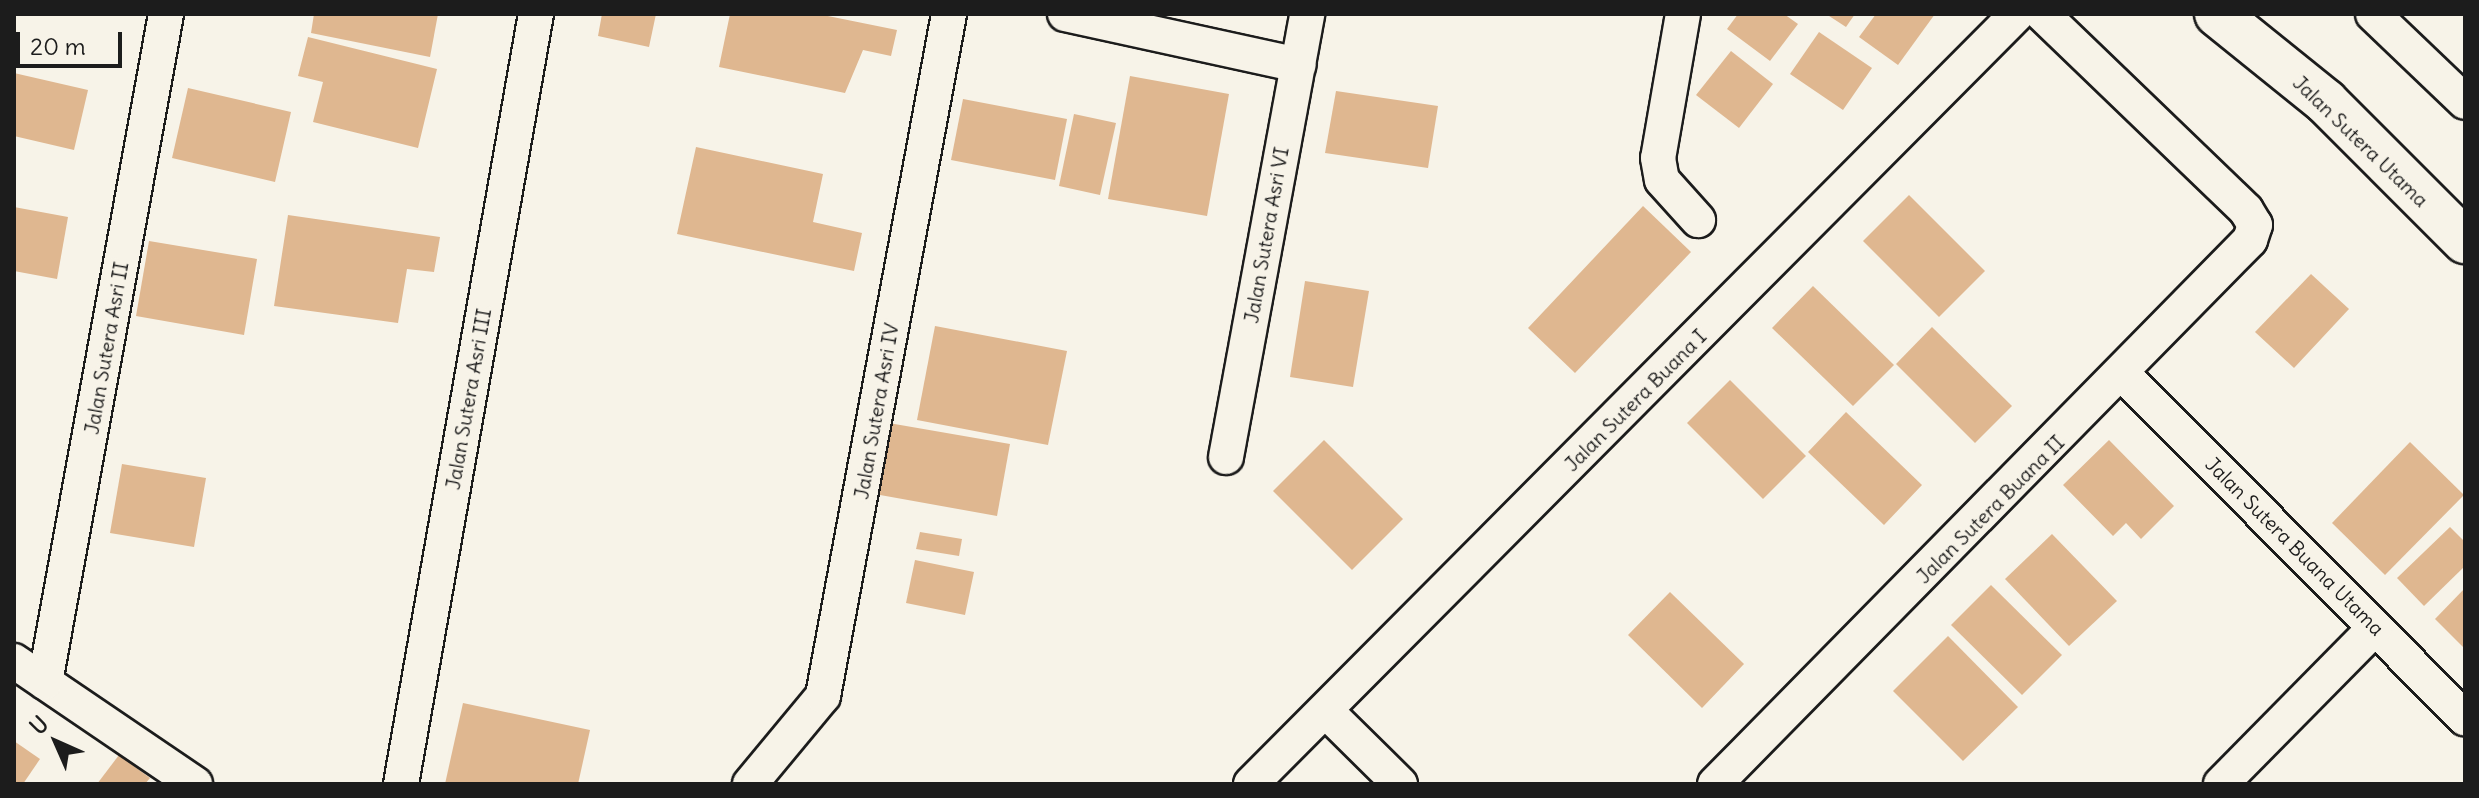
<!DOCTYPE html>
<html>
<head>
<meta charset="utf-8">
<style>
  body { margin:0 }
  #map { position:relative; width:2479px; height:798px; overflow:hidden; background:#f7f3e8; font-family:Delius,sans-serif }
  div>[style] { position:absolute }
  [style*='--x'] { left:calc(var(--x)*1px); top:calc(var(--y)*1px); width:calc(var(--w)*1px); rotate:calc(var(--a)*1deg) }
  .building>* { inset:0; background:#dfb790 }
  .roads { filter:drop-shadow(2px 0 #1c1c1c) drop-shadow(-2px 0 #1c1c1c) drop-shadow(0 2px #1c1c1c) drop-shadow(0 -2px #1c1c1c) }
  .street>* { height:34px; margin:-17px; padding:0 17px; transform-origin:17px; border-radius:17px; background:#f7f3e8 }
  .secondary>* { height:44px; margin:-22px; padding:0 22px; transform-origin:22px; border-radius:22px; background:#f7f3e8 }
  span { translate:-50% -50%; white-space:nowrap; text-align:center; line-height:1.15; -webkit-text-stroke:8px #f7f3e8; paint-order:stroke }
  .street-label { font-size:20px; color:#1c1c1c }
  .frame { position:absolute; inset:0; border:16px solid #1c1c1c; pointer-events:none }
  .north { position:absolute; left:16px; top:702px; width:80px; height:80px; -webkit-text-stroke:6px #f7f3e8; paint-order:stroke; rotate:315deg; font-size:22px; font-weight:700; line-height:32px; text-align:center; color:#1c1c1c }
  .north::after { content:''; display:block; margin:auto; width:28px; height:36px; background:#1c1c1c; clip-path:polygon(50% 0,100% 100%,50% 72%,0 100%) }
  .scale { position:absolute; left:16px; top:32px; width:106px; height:36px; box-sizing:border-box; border:4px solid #1c1c1c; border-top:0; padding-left:10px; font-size:24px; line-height:28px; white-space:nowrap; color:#1c1c1c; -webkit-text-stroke:6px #f7f3e8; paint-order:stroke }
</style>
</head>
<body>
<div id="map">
  <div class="building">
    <i style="clip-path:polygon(314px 14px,438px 14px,430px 57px,311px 33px)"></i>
    <i style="clip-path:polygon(602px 14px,656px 14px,649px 47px,598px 36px)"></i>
    <i style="clip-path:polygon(730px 14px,818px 14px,897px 30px,891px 56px,863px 50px,845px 93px,719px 67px)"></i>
    <i style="clip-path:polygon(1738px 14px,1784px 14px,1798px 24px,1770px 61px,1727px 29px)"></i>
    <i style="clip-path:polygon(1826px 14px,1855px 14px,1846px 27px)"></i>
    <i style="clip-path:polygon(1876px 14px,1935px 14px,1898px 65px,1859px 37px)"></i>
    <i style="clip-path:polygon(1819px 32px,1872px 68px,1843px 110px,1790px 74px)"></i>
    <i style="clip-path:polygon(308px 37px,437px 69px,418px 148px,313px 122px,323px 82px,298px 76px)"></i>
    <i style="clip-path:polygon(1731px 51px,1773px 84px,1739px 128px,1696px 95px)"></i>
    <i style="clip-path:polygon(14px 73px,88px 90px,74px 150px,14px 136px)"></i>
    <i style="clip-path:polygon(1130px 76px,1229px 94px,1207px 216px,1108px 199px)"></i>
    <i style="clip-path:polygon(188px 88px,291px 112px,275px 182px,172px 158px)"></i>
    <i style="clip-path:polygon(1336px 91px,1438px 106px,1428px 168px,1325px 153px)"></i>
    <i style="clip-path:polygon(963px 99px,1067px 119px,1055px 180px,951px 160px)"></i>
    <i style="clip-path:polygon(1074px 114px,1116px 123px,1100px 195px,1059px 186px)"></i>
    <i style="clip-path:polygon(696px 147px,823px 174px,813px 222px,862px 233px,854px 271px,677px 234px)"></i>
    <i style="clip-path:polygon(1909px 195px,1985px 271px,1939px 317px,1863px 241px)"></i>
    <i style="clip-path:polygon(1643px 206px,1691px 252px,1575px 373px,1528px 328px)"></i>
    <i style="clip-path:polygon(14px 207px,68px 217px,57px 279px,14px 271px)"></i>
    <i style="clip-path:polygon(288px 215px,440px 237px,434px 272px,407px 269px,398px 323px,274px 306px)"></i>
    <i style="clip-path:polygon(149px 241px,257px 259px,244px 335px,136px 316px)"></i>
    <i style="clip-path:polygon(2311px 274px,2349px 309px,2294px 368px,2255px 332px)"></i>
    <i style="clip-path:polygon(1305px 281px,1369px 291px,1353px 387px,1290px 377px)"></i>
    <i style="clip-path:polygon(1813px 286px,1894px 365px,1853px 406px,1772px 328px)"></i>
    <i style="clip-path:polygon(935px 326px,1067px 351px,1048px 445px,917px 420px)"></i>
    <i style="clip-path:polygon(1932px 327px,2012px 406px,1975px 443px,1896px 364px)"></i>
    <i style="clip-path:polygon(1730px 380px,1806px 456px,1763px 499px,1687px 423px)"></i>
    <i style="clip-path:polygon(1846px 412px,1922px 485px,1884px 525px,1808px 452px)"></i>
    <i style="clip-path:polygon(883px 422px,1010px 444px,997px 516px,869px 493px)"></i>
    <i style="clip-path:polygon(1324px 440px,1403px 519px,1352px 570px,1273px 491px)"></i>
    <i style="clip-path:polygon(2109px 440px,2174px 506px,2141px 539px,2126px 523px,2113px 536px,2063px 485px)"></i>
    <i style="clip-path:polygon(2410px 442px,2464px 495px,2385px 575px,2332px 523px)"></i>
    <i style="clip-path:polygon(122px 464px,206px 478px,194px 547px,110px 533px)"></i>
    <i style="clip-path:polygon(2450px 527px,2465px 542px,2465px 566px,2424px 606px,2397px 578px)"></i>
    <i style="clip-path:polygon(920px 532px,962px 539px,959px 556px,916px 549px)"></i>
    <i style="clip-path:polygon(2052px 534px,2117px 601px,2069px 646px,2005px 579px)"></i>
    <i style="clip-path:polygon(915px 560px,974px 572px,965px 615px,906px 603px)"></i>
    <i style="clip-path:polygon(1991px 585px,2062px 655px,2022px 695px,1951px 625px)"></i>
    <i style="clip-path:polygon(2465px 588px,2465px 649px,2435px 619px)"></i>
    <i style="clip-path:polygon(1670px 592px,1744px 664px,1702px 708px,1628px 635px)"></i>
    <i style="clip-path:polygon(1948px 636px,2018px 707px,1963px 761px,1893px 691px)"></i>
    <i style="clip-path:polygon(463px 703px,590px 730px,578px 784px,445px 784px)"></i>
    <i style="clip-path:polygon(14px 741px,40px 759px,23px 784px,14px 784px)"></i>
    <i style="clip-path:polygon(119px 755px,150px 778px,145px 784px,97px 784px)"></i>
  </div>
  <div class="roads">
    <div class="street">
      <i style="--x:1065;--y:14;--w:239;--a:12.3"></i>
      <i style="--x:1683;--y:14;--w:146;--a:99.8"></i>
      <i style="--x:1658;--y:158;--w:22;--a:80"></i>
      <i style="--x:1662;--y:180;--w:54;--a:48"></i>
      <i style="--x:2373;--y:14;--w:127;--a:43.7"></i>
      <i style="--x:2124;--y:375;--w:484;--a:45.2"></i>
      <i style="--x:1226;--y:457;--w:450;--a:-79.6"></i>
      <i style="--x:14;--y:661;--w:219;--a:34.2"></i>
      <i style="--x:45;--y:682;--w:679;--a:-79.73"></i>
      <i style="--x:1326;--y:711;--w:104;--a:44.6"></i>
      <i style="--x:401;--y:784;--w:782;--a:-80.06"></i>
      <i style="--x:750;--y:784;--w:114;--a:-50.3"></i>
      <i style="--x:823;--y:696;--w:694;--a:-79.53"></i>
      <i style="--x:1251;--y:784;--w:1086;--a:-45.15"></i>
      <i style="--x:1715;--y:784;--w:763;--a:-45.48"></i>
      <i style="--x:2250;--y:240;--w:16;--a:-72"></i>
      <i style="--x:2255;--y:225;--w:17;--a:-121"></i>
      <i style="--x:2246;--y:210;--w:283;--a:-136.1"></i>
      <i style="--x:2221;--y:784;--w:219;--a:-45.4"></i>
    </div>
    <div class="secondary">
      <i style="--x:2217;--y:14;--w:140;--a:38.9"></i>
      <i style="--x:2326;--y:102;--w:197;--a:45"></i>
    </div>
  </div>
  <div class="street-label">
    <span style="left:2361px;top:141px;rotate:44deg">Jalan Sutera Utama</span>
    <span style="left:1266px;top:235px;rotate:-80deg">Jalan Sutera Asri VI</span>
    <span style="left:106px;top:348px;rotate:-80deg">Jalan Sutera Asri II</span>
    <span style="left:468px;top:399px;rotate:-80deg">Jalan Sutera Asri III</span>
    <span style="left:1635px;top:400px;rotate:-45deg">Jalan Sutera Buana I</span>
    <span style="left:876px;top:411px;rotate:-80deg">Jalan Sutera Asri IV</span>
    <span style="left:1990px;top:509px;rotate:-45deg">Jalan Sutera Buana II</span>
    <span style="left:2295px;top:546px;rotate:45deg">Jalan Sutera Buana Utama</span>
  </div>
  <div class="frame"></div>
  <div class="north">U</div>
  <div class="scale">20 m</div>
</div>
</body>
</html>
